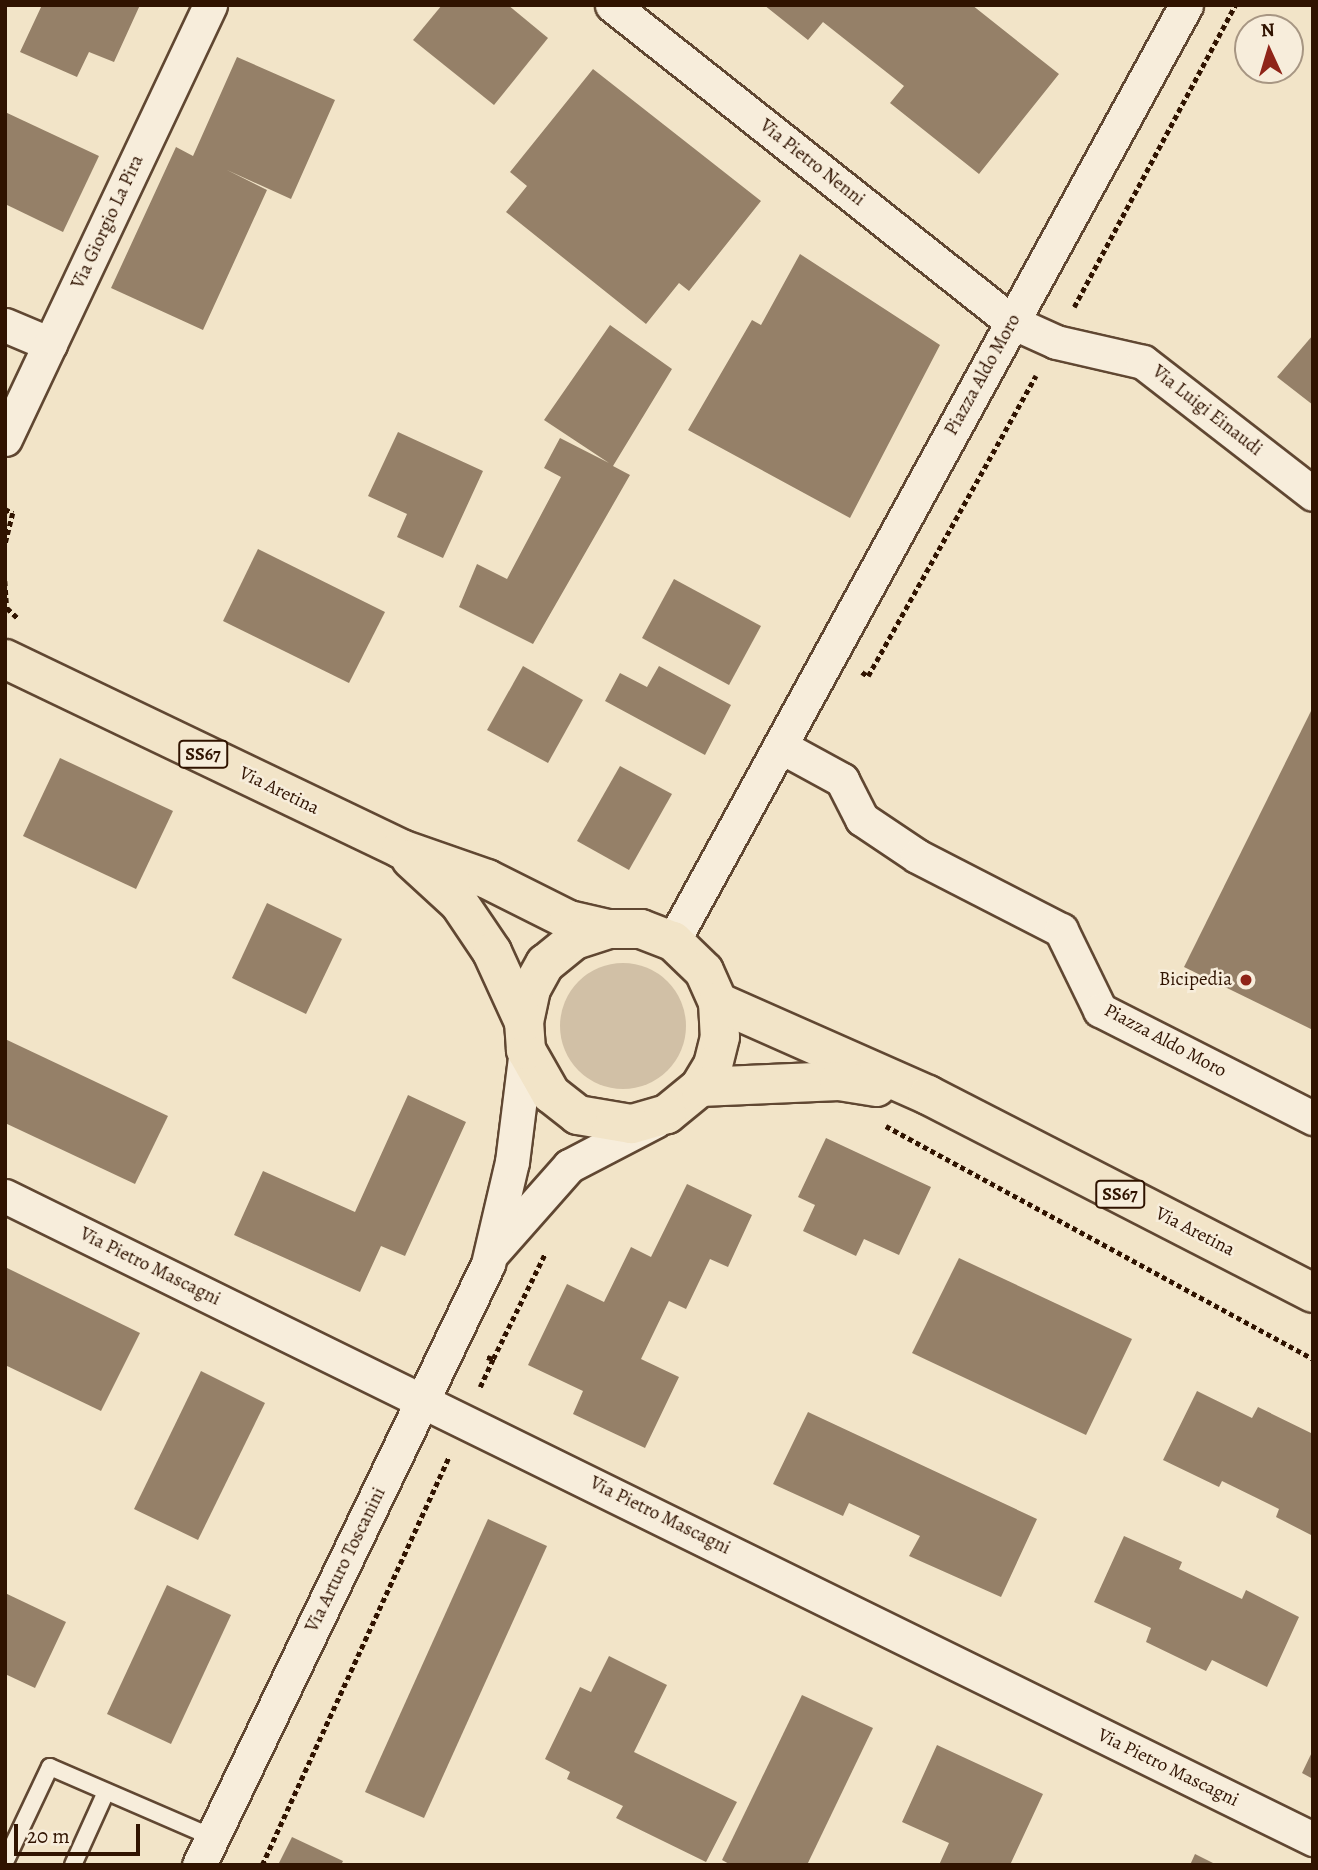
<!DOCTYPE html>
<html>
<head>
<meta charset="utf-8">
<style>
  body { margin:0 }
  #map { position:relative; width:1318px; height:1870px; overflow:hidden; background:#f2e4c8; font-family:Alegreya,serif }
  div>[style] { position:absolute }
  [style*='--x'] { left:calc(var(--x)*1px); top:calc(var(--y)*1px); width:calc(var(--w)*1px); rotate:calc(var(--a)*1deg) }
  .green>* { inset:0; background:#d1c0a6 }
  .round { border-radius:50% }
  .building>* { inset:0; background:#958068 }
  .path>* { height:4.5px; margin-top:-2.25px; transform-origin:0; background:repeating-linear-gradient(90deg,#301300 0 5px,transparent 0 8.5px) }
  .roads { filter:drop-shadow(2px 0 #604732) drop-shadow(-2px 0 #604732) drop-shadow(0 2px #604732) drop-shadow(0 -2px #604732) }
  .lane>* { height:16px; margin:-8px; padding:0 8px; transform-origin:8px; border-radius:8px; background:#f7eddb }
  .street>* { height:33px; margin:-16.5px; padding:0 16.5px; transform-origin:16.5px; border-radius:16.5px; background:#f7eddb }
  .primary>* { height:38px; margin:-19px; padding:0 19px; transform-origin:19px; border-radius:19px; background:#f2e4c8 }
  .dots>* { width:19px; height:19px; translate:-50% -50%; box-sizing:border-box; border:4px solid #f7eddb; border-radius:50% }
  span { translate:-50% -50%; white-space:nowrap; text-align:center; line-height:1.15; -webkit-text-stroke:5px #f7eddb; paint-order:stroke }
  .shield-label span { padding:2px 5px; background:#f7eddb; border:2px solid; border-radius:5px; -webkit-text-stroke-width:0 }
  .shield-label { font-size:18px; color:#301300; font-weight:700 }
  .street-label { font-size:19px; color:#301300 }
  .poi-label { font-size:19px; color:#301300 }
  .right { translate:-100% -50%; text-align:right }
  .frame { position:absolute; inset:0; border:7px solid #301300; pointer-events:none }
  .north { position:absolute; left:1234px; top:14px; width:70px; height:70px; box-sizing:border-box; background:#f7eddb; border:2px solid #a79683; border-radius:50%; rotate:356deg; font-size:19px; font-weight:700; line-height:28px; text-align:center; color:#301300 }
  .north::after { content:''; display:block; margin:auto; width:24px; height:32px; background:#8f2418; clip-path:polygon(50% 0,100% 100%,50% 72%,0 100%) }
  .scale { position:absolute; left:14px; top:1824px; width:126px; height:32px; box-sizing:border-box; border:4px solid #301300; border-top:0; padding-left:9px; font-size:21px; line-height:24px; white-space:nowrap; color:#301300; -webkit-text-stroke:5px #f7eddb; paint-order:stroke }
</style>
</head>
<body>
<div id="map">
  <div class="green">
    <i class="round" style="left:560px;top:963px;width:126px;height:126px"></i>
  </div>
  <div class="building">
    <i style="clip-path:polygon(42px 5px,140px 5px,114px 62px,89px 52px,77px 77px,20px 52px)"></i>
    <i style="clip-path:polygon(442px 5px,508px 5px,548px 38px,494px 105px,413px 40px)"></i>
    <i style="clip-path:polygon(764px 5px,972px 5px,1059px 74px,979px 174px,890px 103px,904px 86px,823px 22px,808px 40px)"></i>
    <i style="clip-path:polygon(237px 57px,335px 100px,291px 199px,227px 170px,267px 190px,203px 330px,111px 288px,176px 147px,193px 156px)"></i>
    <i style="clip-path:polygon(593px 69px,761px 201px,689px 291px,679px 283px,646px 324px,506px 212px,527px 186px,510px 172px)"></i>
    <i style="clip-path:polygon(5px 112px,99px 156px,63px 232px,5px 204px)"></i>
    <i style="clip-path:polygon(800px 254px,940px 345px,850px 518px,688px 430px,752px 320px,761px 325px)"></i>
    <i style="clip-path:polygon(610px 325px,672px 369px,613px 466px,630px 475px,533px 644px,459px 607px,477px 564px,507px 579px,561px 477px,544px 468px,560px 438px,609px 463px,544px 420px)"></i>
    <i style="clip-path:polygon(1313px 335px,1313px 405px,1277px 377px)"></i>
    <i style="clip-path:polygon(398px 432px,483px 471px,443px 558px,397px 537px,407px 514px,368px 496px)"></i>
    <i style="clip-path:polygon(258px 549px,385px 612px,349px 683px,223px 621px)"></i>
    <i style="clip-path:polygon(674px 579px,761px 626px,729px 685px,642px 638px)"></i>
    <i style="clip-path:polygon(523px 666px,583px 700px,548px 763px,487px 730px)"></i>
    <i style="clip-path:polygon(659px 666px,731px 705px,705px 755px,605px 701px,620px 673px,647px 687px)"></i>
    <i style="clip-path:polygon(1313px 707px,1313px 1030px,1184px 967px)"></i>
    <i style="clip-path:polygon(60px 758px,173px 811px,136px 889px,23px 836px)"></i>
    <i style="clip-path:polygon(620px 766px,672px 794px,629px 870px,577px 841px)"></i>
    <i style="clip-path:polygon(267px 903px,342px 939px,306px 1014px,232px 978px)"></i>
    <i style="clip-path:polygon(5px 1039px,168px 1116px,135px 1184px,5px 1123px)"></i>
    <i style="clip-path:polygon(408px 1095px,466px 1122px,405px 1256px,381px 1246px,360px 1292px,234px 1235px,263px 1171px,355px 1212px)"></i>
    <i style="clip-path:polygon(826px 1138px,931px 1187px,899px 1255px,864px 1239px,856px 1256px,803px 1231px,815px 1205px,798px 1197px)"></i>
    <i style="clip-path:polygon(687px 1184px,752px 1215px,728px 1267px,710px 1259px,686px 1309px,669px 1301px,641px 1359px,679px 1377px,645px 1448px,573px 1414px,583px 1391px,528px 1365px,567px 1284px,604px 1302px,631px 1247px,651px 1257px)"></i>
    <i style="clip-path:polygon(959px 1258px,1132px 1339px,1086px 1435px,912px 1353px)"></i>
    <i style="clip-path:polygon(5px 1267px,140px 1333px,101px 1411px,5px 1365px)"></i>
    <i style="clip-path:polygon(201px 1371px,265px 1403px,198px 1540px,134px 1509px)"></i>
    <i style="clip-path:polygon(1197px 1391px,1252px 1418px,1258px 1407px,1313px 1434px,1313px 1536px,1276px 1517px,1279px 1509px,1222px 1481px,1219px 1487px,1163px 1460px)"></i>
    <i style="clip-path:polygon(808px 1412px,1037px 1519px,1001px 1597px,909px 1556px,920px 1536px,849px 1503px,843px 1516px,773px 1484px)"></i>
    <i style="clip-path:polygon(488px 1519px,547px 1546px,424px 1818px,365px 1792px)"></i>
    <i style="clip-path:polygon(1124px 1536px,1182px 1562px,1179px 1569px,1242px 1599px,1246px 1590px,1299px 1617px,1267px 1687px,1212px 1660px,1206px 1671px,1146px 1642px,1151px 1628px,1094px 1602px)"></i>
    <i style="clip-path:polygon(167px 1585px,231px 1615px,171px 1744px,107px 1714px)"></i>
    <i style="clip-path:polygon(5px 1593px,66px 1622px,35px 1688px,5px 1674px)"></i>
    <i style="clip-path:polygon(609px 1656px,667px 1685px,634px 1752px,737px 1802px,706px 1862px,616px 1818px,623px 1806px,567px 1779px,570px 1772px,545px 1759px,580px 1687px,591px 1692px)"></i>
    <i style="clip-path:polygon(802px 1695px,873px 1728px,807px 1865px,731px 1865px,722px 1860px)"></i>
    <i style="clip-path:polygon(937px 1745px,1043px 1794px,1010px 1865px,939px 1865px,949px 1843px,902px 1822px)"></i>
    <i style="clip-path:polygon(1313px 1750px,1313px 1779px,1302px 1773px)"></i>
    <i style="clip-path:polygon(292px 1837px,343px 1861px,341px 1865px,278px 1865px)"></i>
    <i style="clip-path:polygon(1195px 1854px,1217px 1865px,1190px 1865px)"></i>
  </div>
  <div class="path">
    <i style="--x:1074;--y:307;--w:342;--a:-61.9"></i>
    <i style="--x:5;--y:509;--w:9;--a:27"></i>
    <i style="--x:13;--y:513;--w:32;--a:104"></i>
    <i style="--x:5;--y:581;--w:27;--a:86"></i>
    <i style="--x:7;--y:608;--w:16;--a:43"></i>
    <i style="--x:862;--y:672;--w:7;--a:34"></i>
    <i style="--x:868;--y:676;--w:344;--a:-60.8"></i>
    <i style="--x:886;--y:1126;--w:486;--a:28.6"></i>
    <i style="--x:487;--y:1357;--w:6;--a:18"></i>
    <i style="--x:493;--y:1359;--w:117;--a:-63.7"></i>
    <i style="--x:480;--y:1387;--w:31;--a:-65"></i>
    <i style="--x:262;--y:1865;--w:450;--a:-65.4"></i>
  </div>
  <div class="roads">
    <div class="lane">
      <i style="--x:5;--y:1862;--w:105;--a:-64.7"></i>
      <i style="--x:50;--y:1767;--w:176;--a:23.4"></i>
      <i style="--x:73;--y:1865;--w:80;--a:-65.7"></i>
    </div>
    <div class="street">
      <i style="--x:612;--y:5;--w:510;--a:38.4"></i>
      <i style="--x:1012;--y:322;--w:48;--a:24.4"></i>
      <i style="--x:1056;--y:342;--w:89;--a:12.9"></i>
      <i style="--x:1143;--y:362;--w:215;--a:37.8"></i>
      <i style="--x:5;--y:325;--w:49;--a:22.9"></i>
      <i style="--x:5;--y:439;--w:480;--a:-64.7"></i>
      <i style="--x:780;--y:746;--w:71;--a:28.7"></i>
      <i style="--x:842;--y:780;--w:44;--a:62.9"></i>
      <i style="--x:862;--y:819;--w:66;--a:33.9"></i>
      <i style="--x:917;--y:856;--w:162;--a:27.2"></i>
      <i style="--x:1061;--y:930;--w:89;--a:64"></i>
      <i style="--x:1100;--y:1010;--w:239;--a:26.9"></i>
      <i style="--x:673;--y:941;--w:1067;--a:-61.27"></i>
      <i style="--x:5;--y:1196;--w:1458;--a:26.18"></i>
      <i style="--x:493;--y:1252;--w:115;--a:-48.5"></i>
      <i style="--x:569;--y:1166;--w:97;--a:-27.6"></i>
      <i style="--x:199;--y:1865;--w:667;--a:-64.32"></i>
      <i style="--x:488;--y:1264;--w:105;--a:-76.8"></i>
      <i style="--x:512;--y:1162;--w:113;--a:-82.9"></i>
    </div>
    <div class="primary">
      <i style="--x:5;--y:659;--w:439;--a:25.6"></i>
      <i style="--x:401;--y:849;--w:91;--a:19.2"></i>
      <i style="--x:487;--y:879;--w:92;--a:26.6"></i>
      <i style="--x:569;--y:920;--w:40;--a:13"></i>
      <i style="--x:608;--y:929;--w:33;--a:0"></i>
      <i style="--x:641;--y:929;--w:34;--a:21"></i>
      <i style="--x:673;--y:941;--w:43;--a:44.1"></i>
      <i style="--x:704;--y:971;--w:34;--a:66"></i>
      <i style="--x:718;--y:1002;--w:35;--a:87"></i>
      <i style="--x:720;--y:1037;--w:29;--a:104"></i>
      <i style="--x:713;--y:1065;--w:26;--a:121"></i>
      <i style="--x:700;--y:1087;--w:43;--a:140.7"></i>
      <i style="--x:667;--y:1114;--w:37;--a:164"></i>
      <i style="--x:631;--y:1124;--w:54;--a:-170.4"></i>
      <i style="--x:578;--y:1115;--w:34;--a:-142"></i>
      <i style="--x:551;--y:1094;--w:51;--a:-119.6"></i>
      <i style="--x:526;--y:1050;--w:28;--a:-94"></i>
      <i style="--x:524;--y:1022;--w:34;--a:-78"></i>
      <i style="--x:531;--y:989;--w:29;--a:-61"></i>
      <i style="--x:545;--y:964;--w:38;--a:-39"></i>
      <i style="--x:575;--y:940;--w:35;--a:-18"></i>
      <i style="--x:411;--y:859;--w:65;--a:42.5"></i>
      <i style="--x:459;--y:903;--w:59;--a:56"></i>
      <i style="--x:492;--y:952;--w:77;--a:65.4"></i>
      <i style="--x:718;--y:1002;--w:230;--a:23.9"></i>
      <i style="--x:928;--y:1095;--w:433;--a:27.2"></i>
      <i style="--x:700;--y:1087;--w:139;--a:-2.5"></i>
      <i style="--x:839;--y:1081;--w:38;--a:9"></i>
    </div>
  </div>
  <div class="dots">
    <i style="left:1246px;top:980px;background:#8f2418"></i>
  </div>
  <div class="shield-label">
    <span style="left:203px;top:754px">SS67</span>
    <span style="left:1120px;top:1194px">SS67</span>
  </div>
  <div class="street-label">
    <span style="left:812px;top:163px;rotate:38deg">Via Pietro Nenni</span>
    <span style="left:108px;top:222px;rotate:-65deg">Via Giorgio La Pira</span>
    <span style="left:983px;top:375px;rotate:-61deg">Piazza Aldo Moro</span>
    <span style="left:1207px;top:411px;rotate:38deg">Via Luigi Einaudi</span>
    <span style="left:279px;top:791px;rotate:26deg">Via Aretina</span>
    <span style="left:1165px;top:1041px;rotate:28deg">Piazza Aldo Moro</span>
    <span style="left:1195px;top:1232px;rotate:27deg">Via Aretina</span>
    <span style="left:150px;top:1267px;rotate:26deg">Via Pietro Mascagni</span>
    <span style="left:660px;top:1516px;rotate:26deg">Via Pietro Mascagni</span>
    <span style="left:346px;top:1560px;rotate:-64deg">Via Arturo Toscanini</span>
    <span style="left:1168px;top:1768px;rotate:26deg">Via Pietro Mascagni</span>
  </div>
  <div class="poi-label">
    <span class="right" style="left:1232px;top:980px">Bicipedia</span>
  </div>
  <div class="frame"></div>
  <div class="north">N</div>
  <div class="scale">20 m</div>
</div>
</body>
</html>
